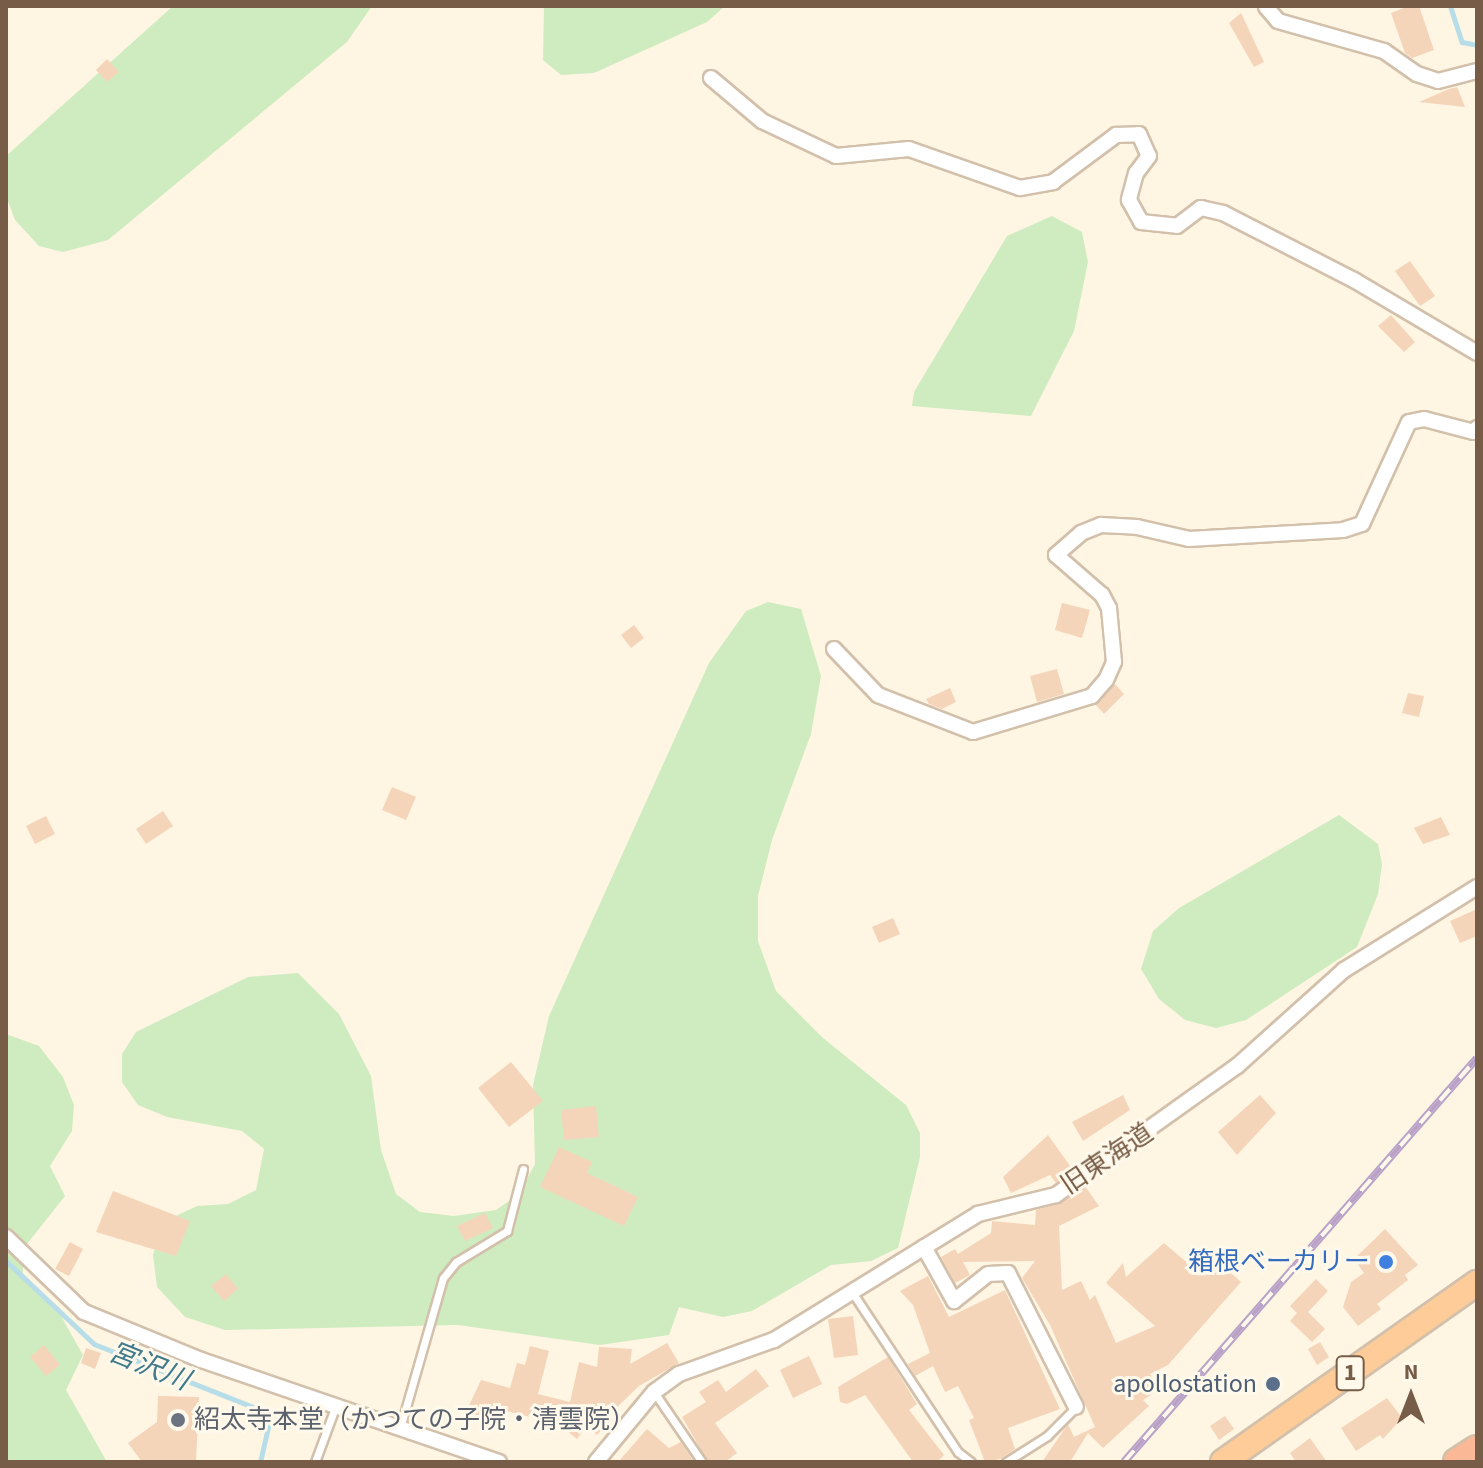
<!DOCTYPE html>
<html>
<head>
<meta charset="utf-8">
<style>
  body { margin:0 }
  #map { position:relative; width:1483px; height:1468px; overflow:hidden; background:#fef5e3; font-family:"Source Sans 3","Noto Sans JP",sans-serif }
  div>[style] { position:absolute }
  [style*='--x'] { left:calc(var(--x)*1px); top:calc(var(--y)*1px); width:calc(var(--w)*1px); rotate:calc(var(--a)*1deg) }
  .green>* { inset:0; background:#cfecc1 }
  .stream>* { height:5px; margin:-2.5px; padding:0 2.5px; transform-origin:2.5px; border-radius:2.5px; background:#b7dde8 }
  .building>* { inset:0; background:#f5d5b9 }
  .roads { filter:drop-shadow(2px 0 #d2c0ab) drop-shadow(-2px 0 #d2c0ab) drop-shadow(0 2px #d2c0ab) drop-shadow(0 -2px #d2c0ab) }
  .service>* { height:7px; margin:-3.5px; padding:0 3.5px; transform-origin:3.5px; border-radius:3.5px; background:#fff }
  .minor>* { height:14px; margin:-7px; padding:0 7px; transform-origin:7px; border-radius:7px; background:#fff }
  .trunk>* { height:24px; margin:-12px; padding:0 12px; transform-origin:12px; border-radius:12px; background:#fdcc98 }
  .motorway>* { height:26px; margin:-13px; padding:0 13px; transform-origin:13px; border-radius:13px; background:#fbb897 }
  .rail>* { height:8px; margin-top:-4px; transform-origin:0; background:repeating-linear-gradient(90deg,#fff9eb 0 15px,#b9a1c8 0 30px); box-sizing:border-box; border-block:2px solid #b9a1c8 }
  .dots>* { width:22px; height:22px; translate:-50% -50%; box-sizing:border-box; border:4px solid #fff9eb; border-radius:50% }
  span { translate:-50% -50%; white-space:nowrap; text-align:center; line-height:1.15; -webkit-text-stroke:6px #fff9eb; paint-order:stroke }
  .shield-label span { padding:2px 6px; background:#fff9eb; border:2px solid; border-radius:6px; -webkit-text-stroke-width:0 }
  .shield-label { font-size:24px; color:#775c47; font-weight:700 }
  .street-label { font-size:26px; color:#775c47 }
  .shop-label { font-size:26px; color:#366cbe }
  .right { translate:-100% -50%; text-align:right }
  .service-label { font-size:26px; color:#4e5e75 }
  .worship-label { font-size:26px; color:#5b616d }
  .left { translate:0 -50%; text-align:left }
  .water-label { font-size:28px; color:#407a8c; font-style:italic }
  .frame { position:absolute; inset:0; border:8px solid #775c47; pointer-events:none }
  .north { position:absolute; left:1371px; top:1356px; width:80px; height:80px; -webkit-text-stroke:6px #fff9eb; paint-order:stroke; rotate:0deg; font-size:22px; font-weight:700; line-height:32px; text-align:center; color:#775c47 }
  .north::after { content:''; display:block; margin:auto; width:28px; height:36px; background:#775c47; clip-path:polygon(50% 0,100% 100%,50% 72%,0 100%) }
</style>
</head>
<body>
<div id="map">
  <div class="green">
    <i style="clip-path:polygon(173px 6px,372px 6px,347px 42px,108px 240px,63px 252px,39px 246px,15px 220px,6px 196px,6px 156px)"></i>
    <i style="clip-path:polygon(544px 6px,725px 6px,707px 22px,594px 73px,561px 75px,543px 60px)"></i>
    <i style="clip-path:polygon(1052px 216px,1082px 232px,1088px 262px,1074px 331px,1031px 416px,912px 406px,914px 392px,1007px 236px)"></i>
    <i style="clip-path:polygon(768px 602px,801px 609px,821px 676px,811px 734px,772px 840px,758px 896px,758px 941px,776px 991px,823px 1038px,906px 1105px,920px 1133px,920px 1157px,898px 1248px,871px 1261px,831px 1265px,752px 1311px,723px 1317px,679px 1307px,669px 1335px,600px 1345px,458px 1325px,225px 1330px,185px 1317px,157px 1287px,153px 1255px,163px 1222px,197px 1206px,228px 1204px,256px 1190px,264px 1149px,242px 1131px,167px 1117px,138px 1105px,122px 1082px,122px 1054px,136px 1032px,248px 977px,298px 973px,339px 1014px,371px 1076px,381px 1150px,396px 1194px,420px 1212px,454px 1216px,496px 1210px,519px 1194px,535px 1164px,533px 1085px,549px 1016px,709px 663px,746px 611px)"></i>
    <i style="clip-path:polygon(1339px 815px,1378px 844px,1382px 864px,1378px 894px,1357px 947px,1246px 1020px,1216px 1028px,1185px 1020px,1159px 999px,1141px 969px,1153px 931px,1179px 908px)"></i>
    <i style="clip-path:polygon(6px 1034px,39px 1046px,63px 1077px,74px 1105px,72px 1131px,50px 1166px,65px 1196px,23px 1249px,23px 1279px,56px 1307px,83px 1355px,66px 1390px,107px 1462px,6px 1462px)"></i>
  </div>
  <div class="stream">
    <i style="--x:1450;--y:6;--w:38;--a:72"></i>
    <i style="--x:1462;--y:42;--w:15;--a:11"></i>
    <i style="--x:6;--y:1261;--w:121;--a:43.3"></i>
    <i style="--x:94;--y:1344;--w:190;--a:21.6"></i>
    <i style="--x:271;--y:1414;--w:49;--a:102.9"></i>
  </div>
  <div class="building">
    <i style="clip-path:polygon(1409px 6px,1419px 6px,1434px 50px,1412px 58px,1405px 53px,1391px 13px)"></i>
    <i style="clip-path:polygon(1241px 13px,1264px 62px,1254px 67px,1229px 23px)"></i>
    <i style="clip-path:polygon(107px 59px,119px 72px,107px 82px,96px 70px)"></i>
    <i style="clip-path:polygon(1457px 87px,1465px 107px,1419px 102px,1449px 89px)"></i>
    <i style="clip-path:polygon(1410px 261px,1435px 296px,1420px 306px,1395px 271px)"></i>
    <i style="clip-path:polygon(1391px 315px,1415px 342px,1404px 352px,1378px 326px)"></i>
    <i style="clip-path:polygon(1062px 603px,1090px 610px,1082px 638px,1055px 630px)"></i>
    <i style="clip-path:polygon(634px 625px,644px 638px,631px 648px,621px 635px)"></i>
    <i style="clip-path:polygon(1057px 669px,1064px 694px,1037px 702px,1030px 676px)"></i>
    <i style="clip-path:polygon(1115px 684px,1124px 694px,1104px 714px,1096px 705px)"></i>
    <i style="clip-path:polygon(950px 688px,956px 702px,942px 709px,929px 704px,926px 699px)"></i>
    <i style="clip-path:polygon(1408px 693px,1424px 696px,1419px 717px,1402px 713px)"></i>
    <i style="clip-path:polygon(392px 787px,416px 797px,406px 820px,382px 810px)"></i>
    <i style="clip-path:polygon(163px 811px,173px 826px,146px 844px,136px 829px)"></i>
    <i style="clip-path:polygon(46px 816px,55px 834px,35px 844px,26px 826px)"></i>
    <i style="clip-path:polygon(1441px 817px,1450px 835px,1423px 844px,1414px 828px)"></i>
    <i style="clip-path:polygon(1477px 909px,1477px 936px,1460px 943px,1450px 921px)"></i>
    <i style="clip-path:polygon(893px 918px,900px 934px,879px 943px,872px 927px)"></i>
    <i style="clip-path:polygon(511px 1062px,543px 1101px,509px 1127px,478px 1088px)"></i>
    <i style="clip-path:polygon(1123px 1095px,1130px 1110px,1083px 1141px,1072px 1122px)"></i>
    <i style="clip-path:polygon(1260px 1095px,1276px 1113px,1237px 1155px,1218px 1132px)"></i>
    <i style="clip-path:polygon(596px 1106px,599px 1137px,564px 1140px,561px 1110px)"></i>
    <i style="clip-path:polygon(1048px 1135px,1073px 1170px,1056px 1183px,1050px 1175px,1011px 1193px,1003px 1177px)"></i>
    <i style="clip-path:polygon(559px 1147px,592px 1162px,587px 1173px,638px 1197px,624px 1226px,540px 1187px)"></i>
    <i style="clip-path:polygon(1085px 1186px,1099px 1206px,1059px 1226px,1062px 1290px,1081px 1281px,1090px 1300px,1095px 1295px,1116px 1343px,1155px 1326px,1106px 1283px,1123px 1263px,1126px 1277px,1164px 1243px,1191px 1266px,1205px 1250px,1241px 1282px,1168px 1365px,1150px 1374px,1160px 1389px,1143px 1400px,1149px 1406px,1103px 1448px,1088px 1433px,1070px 1462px,1042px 1462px,1068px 1424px,1074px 1437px,1095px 1427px,1050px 1325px,1022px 1278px,1035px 1261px,963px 1262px,970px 1275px,955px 1283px,941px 1257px,955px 1249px,958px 1254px,991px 1233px,992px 1221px,1035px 1225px,1036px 1210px,1061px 1203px)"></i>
    <i style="clip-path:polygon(113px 1191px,190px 1221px,176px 1256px,96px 1232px)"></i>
    <i style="clip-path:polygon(485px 1213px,493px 1228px,465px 1241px,457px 1226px)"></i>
    <i style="clip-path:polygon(1385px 1229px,1418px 1265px,1405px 1275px,1408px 1280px,1377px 1304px,1381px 1309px,1358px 1326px,1343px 1307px,1351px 1282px,1364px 1273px,1354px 1259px)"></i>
    <i style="clip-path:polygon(70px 1242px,83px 1249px,69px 1276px,55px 1269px)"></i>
    <i style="clip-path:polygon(226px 1274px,238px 1289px,224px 1301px,211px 1286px)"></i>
    <i style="clip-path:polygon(928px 1276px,949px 1317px,1005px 1290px,1060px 1409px,1008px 1428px,1015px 1449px,1000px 1459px,985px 1462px,969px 1420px,974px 1418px,958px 1386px,945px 1392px,933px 1366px,915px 1376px,908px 1364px,930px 1353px,913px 1305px,900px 1291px)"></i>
    <i style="clip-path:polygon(1316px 1279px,1328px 1291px,1308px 1312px,1325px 1329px,1312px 1342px,1290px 1321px,1297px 1313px,1290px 1306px)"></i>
    <i style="clip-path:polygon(853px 1316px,858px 1355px,834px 1358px,828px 1319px)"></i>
    <i style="clip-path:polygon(1320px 1342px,1329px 1357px,1317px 1365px,1308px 1349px)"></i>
    <i style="clip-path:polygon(667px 1343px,679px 1363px,639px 1386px,608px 1416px,611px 1418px,597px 1435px,587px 1426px,577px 1439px,551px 1418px,531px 1413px,530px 1417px,492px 1407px,488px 1421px,465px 1414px,481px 1380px,510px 1388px,517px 1363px,525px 1365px,530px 1346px,549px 1351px,538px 1394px,570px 1402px,579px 1362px,597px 1367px,599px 1347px,632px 1349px,630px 1364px)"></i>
    <i style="clip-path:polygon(44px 1345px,60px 1365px,46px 1376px,30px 1357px)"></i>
    <i style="clip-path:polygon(86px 1348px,101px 1353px,95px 1369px,81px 1363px)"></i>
    <i style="clip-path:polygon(809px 1356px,822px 1384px,793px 1398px,780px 1370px)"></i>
    <i style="clip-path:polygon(888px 1357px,917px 1404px,909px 1410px,944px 1455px,937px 1462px,913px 1462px,865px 1395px,847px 1404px,840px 1402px,838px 1387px)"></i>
    <i style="clip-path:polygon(756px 1369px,769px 1386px,715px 1423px,737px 1453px,725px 1462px,708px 1462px,682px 1417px,706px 1402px,699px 1392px,718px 1380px,726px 1392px)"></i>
    <i style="clip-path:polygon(158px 1396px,199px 1397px,196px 1462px,142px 1462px,128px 1443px,157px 1422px)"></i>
    <i style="clip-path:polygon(1387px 1398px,1402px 1418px,1383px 1439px,1380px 1435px,1356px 1451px,1341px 1428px)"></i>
    <i style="clip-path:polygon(1225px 1416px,1234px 1429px,1219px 1440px,1210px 1426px)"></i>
    <i style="clip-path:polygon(647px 1429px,669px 1448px,681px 1442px,694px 1462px,618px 1462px)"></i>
    <i style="clip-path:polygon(1310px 1438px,1327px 1462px,1296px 1462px,1290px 1453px)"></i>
  </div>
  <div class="roads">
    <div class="service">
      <i style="--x:852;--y:1292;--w:192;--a:56.5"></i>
      <i style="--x:958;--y:1452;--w:16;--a:38"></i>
      <i style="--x:654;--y:1392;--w:85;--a:55.6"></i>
      <i style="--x:400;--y:1428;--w:156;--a:-74"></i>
      <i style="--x:443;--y:1278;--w:21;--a:-51"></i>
      <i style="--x:456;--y:1262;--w:60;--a:-31.3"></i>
      <i style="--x:507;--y:1231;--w:64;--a:-75.5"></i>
      <i style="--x:315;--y:1462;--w:61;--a:-69.8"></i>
      <i style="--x:1006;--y:1462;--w:49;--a:-32.4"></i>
      <i style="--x:1047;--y:1436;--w:41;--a:-45"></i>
    </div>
    <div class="minor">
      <i style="--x:1266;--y:7;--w:18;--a:49"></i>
      <i style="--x:1278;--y:21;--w:110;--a:15.8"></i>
      <i style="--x:1384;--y:51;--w:40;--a:34.9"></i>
      <i style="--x:1417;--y:74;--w:22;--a:18"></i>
      <i style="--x:1438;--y:81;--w:40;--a:-14.4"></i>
      <i style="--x:711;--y:78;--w:67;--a:40.1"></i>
      <i style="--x:762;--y:121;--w:82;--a:25.3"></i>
      <i style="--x:836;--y:156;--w:73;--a:-5.5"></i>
      <i style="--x:909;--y:149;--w:118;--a:19.4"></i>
      <i style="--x:1020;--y:188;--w:34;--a:-10"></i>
      <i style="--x:1053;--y:182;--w:79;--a:-36.7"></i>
      <i style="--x:1116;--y:135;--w:23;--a:-2"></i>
      <i style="--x:1139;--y:134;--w:24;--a:66"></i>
      <i style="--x:1149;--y:156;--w:21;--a:127"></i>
      <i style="--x:1136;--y:173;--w:28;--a:105"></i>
      <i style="--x:1129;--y:200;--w:25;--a:61"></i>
      <i style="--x:1141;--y:222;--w:36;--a:6"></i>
      <i style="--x:1177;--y:226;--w:30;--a:-37"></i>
      <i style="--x:1201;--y:208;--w:23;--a:13"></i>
      <i style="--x:1223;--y:213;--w:147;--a:27.1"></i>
      <i style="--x:1354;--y:280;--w:143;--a:30.7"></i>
      <i style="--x:834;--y:649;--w:64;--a:46.3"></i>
      <i style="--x:878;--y:695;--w:102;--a:21.3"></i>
      <i style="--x:973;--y:732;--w:124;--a:-16.8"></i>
      <i style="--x:1092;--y:696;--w:21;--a:-49"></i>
      <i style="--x:1106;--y:680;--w:20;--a:-66"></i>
      <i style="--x:1114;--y:662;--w:54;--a:-95.3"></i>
      <i style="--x:1109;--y:608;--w:15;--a:-118"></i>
      <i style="--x:1102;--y:595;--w:61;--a:-139"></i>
      <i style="--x:1056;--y:555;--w:33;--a:-41"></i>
      <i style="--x:1081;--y:533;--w:22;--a:-22"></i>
      <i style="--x:1101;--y:525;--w:36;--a:3"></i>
      <i style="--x:1137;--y:527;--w:53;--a:13"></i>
      <i style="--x:1189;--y:539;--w:154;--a:-3.3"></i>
      <i style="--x:1343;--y:530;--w:20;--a:-18"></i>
      <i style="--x:1362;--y:524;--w:112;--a:-65.3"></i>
      <i style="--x:1409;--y:422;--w:15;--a:-11"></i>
      <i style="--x:1424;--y:419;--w:52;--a:14.6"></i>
      <i style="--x:1474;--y:432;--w:5;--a:-53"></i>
      <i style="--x:6;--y:1237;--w:108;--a:43.9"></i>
      <i style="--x:84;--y:1312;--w:126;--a:22.3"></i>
      <i style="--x:201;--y:1360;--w:315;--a:18.9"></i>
      <i style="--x:924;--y:1247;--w:62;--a:60.9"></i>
      <i style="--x:954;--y:1301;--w:43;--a:-38.5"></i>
      <i style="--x:988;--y:1274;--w:20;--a:-3"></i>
      <i style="--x:1008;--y:1273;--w:150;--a:63.1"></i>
      <i style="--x:596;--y:1462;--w:91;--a:-50.4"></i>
      <i style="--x:654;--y:1392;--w:31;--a:-36"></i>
      <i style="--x:679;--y:1374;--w:101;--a:-19.7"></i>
      <i style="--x:774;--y:1340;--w:240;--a:-31.7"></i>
      <i style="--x:978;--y:1214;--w:80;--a:-13.7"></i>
      <i style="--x:1056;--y:1195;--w:222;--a:-35.5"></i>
      <i style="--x:1237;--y:1066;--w:144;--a:-41.9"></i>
      <i style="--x:1344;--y:970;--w:157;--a:-32"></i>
    </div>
    <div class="trunk">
      <i style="--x:1223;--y:1462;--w:311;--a:-35.2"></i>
    </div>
    <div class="motorway">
      <i style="--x:1457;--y:1462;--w:24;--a:-33"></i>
    </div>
  </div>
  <div class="rail">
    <i style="--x:1124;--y:1462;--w:536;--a:-48.85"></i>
  </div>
  <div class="dots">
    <i style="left:1386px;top:1262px;background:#3f7fe0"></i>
    <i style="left:1273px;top:1384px;background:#5c6f8a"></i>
    <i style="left:178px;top:1420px;background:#6b7280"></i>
  </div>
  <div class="shield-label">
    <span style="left:1350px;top:1373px">1</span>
  </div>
  <div class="street-label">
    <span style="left:1107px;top:1159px;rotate:-34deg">旧東海道</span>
  </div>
  <div class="shop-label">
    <span class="right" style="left:1370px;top:1262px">箱根ベーカリー</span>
  </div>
  <div class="service-label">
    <span class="right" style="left:1257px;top:1384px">apollostation</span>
  </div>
  <div class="worship-label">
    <span class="left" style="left:194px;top:1420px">紹太寺本堂（かつての子院・清雲院）</span>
  </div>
  <div class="water-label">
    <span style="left:149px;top:1366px;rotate:22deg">宮沢川</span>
  </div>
  <div class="frame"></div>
  <div class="north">N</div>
</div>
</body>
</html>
